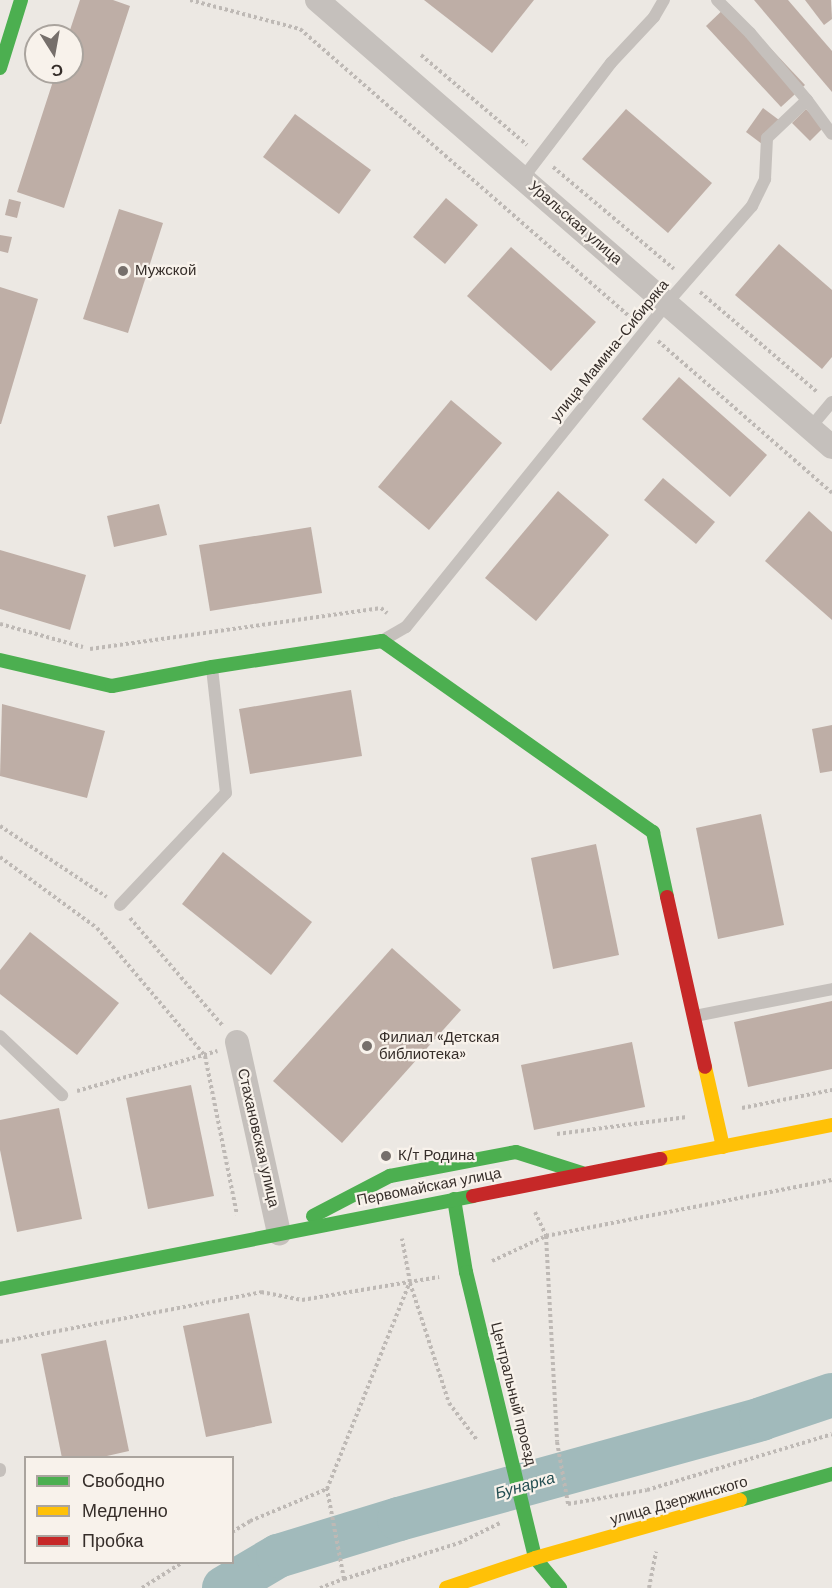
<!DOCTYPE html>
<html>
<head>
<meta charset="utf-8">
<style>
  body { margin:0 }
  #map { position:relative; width:832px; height:1588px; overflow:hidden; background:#ece8e3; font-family:"DM Sans",sans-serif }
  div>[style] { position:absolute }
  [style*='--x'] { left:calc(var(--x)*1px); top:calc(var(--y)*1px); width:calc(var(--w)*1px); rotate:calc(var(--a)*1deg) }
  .river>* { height:44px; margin:-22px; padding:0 22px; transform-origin:22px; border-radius:22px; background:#a1babb }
  .building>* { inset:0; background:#beaea6 }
  .path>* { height:4px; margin-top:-2px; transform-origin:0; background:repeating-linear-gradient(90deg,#beb9b5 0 3px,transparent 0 6px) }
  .lane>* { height:12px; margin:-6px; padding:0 6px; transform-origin:6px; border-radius:6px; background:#c5c0bc }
  .street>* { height:24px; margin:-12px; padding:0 12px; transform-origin:12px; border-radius:12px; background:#c5c0bc }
  .fast>* { height:14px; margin:-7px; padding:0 7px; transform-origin:7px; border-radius:7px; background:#4caf50 }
  .slow>* { height:14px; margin:-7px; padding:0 7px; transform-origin:7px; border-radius:7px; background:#ffc107 }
  .jam>* { height:14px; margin:-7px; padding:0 7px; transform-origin:7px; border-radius:7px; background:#c62828 }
  .dots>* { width:16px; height:16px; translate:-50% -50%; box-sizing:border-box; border:3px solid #f8f2eb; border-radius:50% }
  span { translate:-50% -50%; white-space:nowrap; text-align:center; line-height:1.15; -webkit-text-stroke:4.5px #f8f2eb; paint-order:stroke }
  .street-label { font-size:15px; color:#362e2a }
  .poi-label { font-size:15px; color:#362e2a }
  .left { translate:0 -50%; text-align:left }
  .water-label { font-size:16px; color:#244f52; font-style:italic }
  .legend { position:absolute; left:24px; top:1456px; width:210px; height:108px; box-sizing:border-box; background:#f8f2eb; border:2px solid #aaa49e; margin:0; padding:8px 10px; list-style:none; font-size:18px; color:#362e2a }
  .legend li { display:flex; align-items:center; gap:12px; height:30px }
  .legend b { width:30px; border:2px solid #aaa49e }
  .north { position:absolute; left:24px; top:24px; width:60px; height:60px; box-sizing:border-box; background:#f8f2eb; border:2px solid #aaa49e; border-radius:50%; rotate:169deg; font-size:16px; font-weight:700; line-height:24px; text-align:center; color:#362e2a }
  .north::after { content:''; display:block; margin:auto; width:21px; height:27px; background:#766f6b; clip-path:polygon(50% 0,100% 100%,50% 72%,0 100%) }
</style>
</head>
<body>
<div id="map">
  <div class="river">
    <i style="--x:224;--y:1588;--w:63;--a:-30.7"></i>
    <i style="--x:278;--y:1556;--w:127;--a:-17"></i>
    <i style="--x:399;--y:1519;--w:376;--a:-15.4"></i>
    <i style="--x:761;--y:1419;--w:75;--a:-18.7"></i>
  </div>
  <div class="building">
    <i style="clip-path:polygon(80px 0,113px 0,130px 6px,64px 208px,17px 192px,56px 72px,72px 72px,72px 36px,68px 36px)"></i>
    <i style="clip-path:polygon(424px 0,534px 0,492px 53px)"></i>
    <i style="clip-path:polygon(754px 0,788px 0,832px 51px,832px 92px)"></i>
    <i style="clip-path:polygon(805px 0,831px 0,832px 19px,824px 25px)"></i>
    <i style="clip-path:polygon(729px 4px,805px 85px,781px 107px,706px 26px)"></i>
    <i style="clip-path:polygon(763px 108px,783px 123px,766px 147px,746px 132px)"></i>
    <i style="clip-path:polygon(626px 109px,712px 183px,668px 233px,582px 159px)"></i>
    <i style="clip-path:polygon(806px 109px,824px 127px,810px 141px,792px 123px)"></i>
    <i style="clip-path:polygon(295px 114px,371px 170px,339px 214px,263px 157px)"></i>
    <i style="clip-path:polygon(446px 198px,478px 225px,445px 264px,413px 237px)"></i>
    <i style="clip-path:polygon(9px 199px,21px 202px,17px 218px,5px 215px)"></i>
    <i style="clip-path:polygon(119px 209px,163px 223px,128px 333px,83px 319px)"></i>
    <i style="clip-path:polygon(0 235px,12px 237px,8px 253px,0 251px)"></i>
    <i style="clip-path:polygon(779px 244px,832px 290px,832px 357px,822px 369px,735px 295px)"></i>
    <i style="clip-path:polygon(511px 247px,596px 322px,551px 371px,467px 296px)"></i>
    <i style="clip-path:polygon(0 287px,38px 299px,1px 424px,0 424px)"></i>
    <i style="clip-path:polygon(679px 377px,767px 455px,730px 497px,642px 419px)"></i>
    <i style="clip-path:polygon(451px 400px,502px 443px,429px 530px,378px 487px)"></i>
    <i style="clip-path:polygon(663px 478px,715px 522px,696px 544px,644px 500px)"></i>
    <i style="clip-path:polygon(558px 491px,609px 535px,536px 621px,485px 578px)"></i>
    <i style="clip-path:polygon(159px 504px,167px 535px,114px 547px,107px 516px)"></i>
    <i style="clip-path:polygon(809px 511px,832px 532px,832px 620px,765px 561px)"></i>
    <i style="clip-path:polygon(311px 527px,322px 593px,210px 611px,199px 545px)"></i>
    <i style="clip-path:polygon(0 550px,86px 575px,70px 630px,0 609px)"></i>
    <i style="clip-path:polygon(351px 690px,362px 756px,250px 774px,239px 709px)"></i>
    <i style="clip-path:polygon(2px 704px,105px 731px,87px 798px,0 776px)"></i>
    <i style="clip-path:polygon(832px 725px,832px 771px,820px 773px,812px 729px)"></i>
    <i style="clip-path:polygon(761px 814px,784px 925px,718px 939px,696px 828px)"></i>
    <i style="clip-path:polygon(596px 844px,619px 955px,553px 969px,531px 858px)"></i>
    <i style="clip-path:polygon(223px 852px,312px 922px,271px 975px,182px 904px)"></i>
    <i style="clip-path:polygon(30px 932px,119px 1003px,77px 1055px,0 994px,0 970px)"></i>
    <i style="clip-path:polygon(392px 948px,461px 1010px,342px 1143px,273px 1081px)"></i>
    <i style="clip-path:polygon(832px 1001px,832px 1069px,748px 1087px,734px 1022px)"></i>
    <i style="clip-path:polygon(632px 1042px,645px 1107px,534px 1130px,521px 1065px)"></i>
    <i style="clip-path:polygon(191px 1085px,214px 1196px,148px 1209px,126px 1098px)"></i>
    <i style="clip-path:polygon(59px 1108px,82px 1219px,17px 1232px,0 1150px,0 1120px)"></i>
    <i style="clip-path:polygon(249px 1313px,272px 1423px,206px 1437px,183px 1326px)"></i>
    <i style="clip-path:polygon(106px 1340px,129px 1451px,98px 1458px,62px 1458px,41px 1354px)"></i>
  </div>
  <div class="path">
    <i style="--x:190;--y:0;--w:114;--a:14.8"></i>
    <i style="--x:300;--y:29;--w:441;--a:41.1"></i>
    <i style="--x:421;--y:55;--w:139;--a:40.3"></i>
    <i style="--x:553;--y:167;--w:158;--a:40.1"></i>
    <i style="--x:700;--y:292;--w:154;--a:40.5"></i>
    <i style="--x:658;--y:341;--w:231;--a:41.1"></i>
    <i style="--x:0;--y:624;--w:86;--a:15.5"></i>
    <i style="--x:90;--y:649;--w:294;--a:-8"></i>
    <i style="--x:381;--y:608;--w:8;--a:40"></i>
    <i style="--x:0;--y:826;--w:128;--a:33.6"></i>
    <i style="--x:0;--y:857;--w:120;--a:36.2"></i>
    <i style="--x:97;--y:928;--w:167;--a:49.8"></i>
    <i style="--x:205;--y:1056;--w:162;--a:78.6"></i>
    <i style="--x:130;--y:918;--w:143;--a:49.3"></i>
    <i style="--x:77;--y:1091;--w:146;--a:-15.9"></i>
    <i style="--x:742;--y:1108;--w:92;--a:-11.3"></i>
    <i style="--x:557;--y:1134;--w:131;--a:-7.5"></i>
    <i style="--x:535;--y:1212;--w:26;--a:65"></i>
    <i style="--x:546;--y:1236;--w:206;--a:86.9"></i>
    <i style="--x:557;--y:1442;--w:63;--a:79.9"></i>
    <i style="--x:568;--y:1504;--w:80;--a:-10"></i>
    <i style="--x:647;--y:1490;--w:193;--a:-16.8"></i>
    <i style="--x:492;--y:1261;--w:60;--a:-24.8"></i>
    <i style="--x:546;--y:1236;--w:291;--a:-11.1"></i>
    <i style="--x:410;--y:1283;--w:126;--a:72"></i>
    <i style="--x:449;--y:1403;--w:46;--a:52.9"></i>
    <i style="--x:0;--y:1342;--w:266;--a:-10.8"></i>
    <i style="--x:261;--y:1292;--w:42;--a:11"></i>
    <i style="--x:302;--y:1300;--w:139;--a:-9.5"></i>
    <i style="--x:232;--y:1532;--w:21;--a:-31"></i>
    <i style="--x:250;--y:1521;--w:83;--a:-22.6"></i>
    <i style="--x:344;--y:1579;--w:121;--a:-17.4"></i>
    <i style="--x:459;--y:1543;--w:46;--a:-26"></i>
    <i style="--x:142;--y:1588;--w:49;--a:-32.4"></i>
    <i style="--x:320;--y:1588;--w:26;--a:-21"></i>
    <i style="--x:344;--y:1579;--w:92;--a:-100.7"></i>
    <i style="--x:327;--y:1489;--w:223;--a:-68.2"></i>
    <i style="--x:410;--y:1282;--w:44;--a:-100.5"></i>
    <i style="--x:649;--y:1588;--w:37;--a:-79"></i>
  </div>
  <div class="lane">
    <i style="--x:717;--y:0;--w:47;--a:45"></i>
    <i style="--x:750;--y:33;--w:88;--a:49.6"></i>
    <i style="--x:523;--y:178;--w:145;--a:-52.6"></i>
    <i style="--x:611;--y:63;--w:63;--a:-46.9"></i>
    <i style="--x:654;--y:17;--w:20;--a:-60"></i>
    <i style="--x:810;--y:428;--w:34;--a:-50"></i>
    <i style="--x:385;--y:639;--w:24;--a:-30"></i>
    <i style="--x:406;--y:627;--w:416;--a:-51.1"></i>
    <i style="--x:667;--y:303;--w:129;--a:-48.8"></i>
    <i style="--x:752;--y:206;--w:30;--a:-64"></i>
    <i style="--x:765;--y:179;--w:41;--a:-87.2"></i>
    <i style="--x:767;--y:138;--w:55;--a:-43.5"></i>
    <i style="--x:807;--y:100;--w:42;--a:53.7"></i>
    <i style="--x:120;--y:905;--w:154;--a:-46.6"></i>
    <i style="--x:226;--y:793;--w:126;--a:-96.4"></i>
    <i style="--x:695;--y:1016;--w:140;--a:-11.1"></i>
    <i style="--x:0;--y:1036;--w:86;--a:43.6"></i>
    <i style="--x:0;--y:1469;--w:2;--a:90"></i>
  </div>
  <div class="street">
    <i style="--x:317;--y:0;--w:682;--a:40.96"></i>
    <i style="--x:237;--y:1042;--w:196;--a:77.6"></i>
  </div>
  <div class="fast">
    <i style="--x:0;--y:68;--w:71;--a:-72.8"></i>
    <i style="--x:0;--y:660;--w:115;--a:13.1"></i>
    <i style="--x:112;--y:686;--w:102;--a:-10.8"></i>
    <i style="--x:212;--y:667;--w:172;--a:-8.7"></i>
    <i style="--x:382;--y:641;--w:332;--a:35.2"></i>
    <i style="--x:653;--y:832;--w:66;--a:77.8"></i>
    <i style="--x:454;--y:1199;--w:74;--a:80.7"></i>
    <i style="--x:466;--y:1272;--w:294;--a:76.4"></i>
    <i style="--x:535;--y:1558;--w:39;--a:50"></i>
    <i style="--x:313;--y:1216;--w:87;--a:-27.5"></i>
    <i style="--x:390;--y:1176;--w:128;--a:-10.8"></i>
    <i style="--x:516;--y:1152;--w:69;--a:17.7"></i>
    <i style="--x:0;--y:1289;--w:482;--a:-11.1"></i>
    <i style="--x:740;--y:1500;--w:96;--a:-15.8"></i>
  </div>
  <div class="slow">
    <i style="--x:705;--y:1067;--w:82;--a:77.3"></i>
    <i style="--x:660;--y:1159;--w:175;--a:-11.2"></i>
    <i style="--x:446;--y:1588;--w:94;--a:-18.6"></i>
    <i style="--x:535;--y:1558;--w:213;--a:-15.8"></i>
  </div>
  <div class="jam">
    <i style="--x:667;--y:897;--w:174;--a:77.4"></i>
    <i style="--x:473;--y:1196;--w:191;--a:-11.2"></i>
  </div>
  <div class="dots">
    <i style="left:123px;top:271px;background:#766f6b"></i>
    <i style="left:367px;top:1046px;background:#766f6b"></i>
    <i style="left:386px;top:1156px;background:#766f6b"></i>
  </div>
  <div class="street-label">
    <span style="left:575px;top:223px;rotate:41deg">Уральская улица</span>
    <span style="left:610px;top:351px;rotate:-51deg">улица Мамина-Сибиряка</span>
    <span style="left:258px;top:1138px;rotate:77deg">Стахановская улица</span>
    <span style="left:429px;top:1187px;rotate:-11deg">Первомайская улица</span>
    <span style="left:513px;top:1394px;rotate:76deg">Центральный проезд</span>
    <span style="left:679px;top:1501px;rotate:-16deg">улица Дзержинского</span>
  </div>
  <div class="poi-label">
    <span class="left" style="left:135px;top:271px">Мужской</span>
    <span class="left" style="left:379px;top:1046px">Филиал «Детская<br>библиотека»</span>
    <span class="left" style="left:398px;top:1156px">К/т Родина</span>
  </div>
  <div class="water-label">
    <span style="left:525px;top:1486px;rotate:-16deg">Бунарка</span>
  </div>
  <ul class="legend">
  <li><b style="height:8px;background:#4caf50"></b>Свободно</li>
  <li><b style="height:8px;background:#ffc107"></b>Медленно</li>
  <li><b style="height:8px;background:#c62828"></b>Пробка</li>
  </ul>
  <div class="north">С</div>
</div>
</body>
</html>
